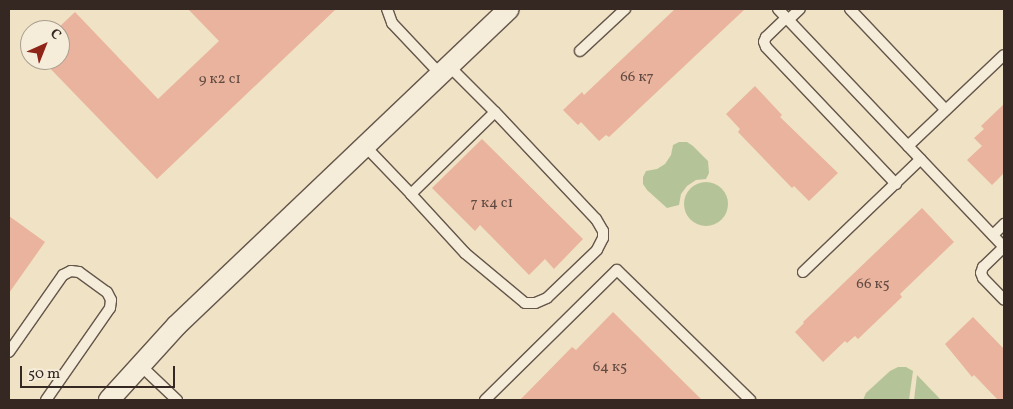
<!DOCTYPE html>
<html>
<head>
<meta charset="utf-8">
<style>
  body { margin:0 }
  #map { position:relative; width:1013px; height:409px; overflow:hidden; background:#f0e2c4; font-family:Vollkorn,serif }
  div>[style] { position:absolute }
  [style*='--x'] { left:calc(var(--x)*1px); top:calc(var(--y)*1px); width:calc(var(--w)*1px); rotate:calc(var(--a)*1deg) }
  .green>* { inset:0; background:#b5c498 }
  .round { border-radius:50% }
  .building>* { inset:0; background:#e9b39e }
  .roads { filter:drop-shadow(1px 0 #64564b) drop-shadow(-1px 0 #64564b) drop-shadow(0 1px #64564b) drop-shadow(0 -1px #64564b) }
  .service>* { height:10px; margin:-5px; padding:0 5px; transform-origin:5px; border-radius:5px; background:#f5ecd9 }
  .minor>* { height:20px; margin:-10px; padding:0 10px; transform-origin:10px; border-radius:10px; background:#f5ecd9 }
  span { translate:-50% -50%; white-space:nowrap; text-align:center; line-height:1.15; -webkit-text-stroke:4px #f5ecd9; paint-order:stroke }
  .number-label { font-size:15px; color:#624b42 }
  .number-label span { -webkit-text-stroke-width:0 }
  .frame { position:absolute; inset:0; border:10px solid #352823; pointer-events:none }
  .north { position:absolute; left:20px; top:20px; width:50px; height:50px; box-sizing:border-box; background:#f5ecd9; border:1px solid #a89e90; border-radius:50%; rotate:44deg; font-size:14px; font-weight:700; line-height:20px; text-align:center; color:#352823 }
  .north::after { content:''; display:block; margin:auto; width:18px; height:22px; background:#8f2418; clip-path:polygon(50% 0,100% 100%,50% 72%,0 100%) }
  .scale { position:absolute; left:20px; top:366px; width:155px; height:22px; box-sizing:border-box; border:2px solid #352823; border-top:0; padding-left:6px; font-size:15px; line-height:18px; white-space:nowrap; color:#352823; -webkit-text-stroke:4px #f5ecd9; paint-order:stroke }
</style>
</head>
<body>
<div id="map">
  <div class="green">
    <i style="clip-path:polygon(679px 142px,687px 142px,693px 146px,708px 161px,709px 173px,706px 179px,696px 180px,687px 186px,681px 194px,679px 205px,667px 208px,647px 190px,643px 184px,643px 177px,646px 171px,657px 169px,665px 164px,671px 155px,673px 145px)"></i>
    <i class="round" style="left:684px;top:182px;width:44px;height:44px"></i>
    <i style="clip-path:polygon(898px 367px,906px 367px,913px 371px,909px 400px,863px 400px,866px 393px,890px 371px)"></i>
    <i style="clip-path:polygon(917px 375px,941px 400px,914px 400px)"></i>
  </div>
  <div class="building">
    <i style="clip-path:polygon(188px 9px,336px 9px,157px 179px,42px 60px,60px 60px,60px 30px,56px 30px,75px 12px,158px 99px,219px 41px)"></i>
    <i style="clip-path:polygon(675px 9px,745px 9px,609px 137px,606px 135px,599px 141px,581px 122px,578px 125px,563px 110px,582px 92px,584px 95px)"></i>
    <i style="clip-path:polygon(755px 86px,782px 115px,780px 117px,838px 173px,809px 201px,794px 186px,792px 188px,738px 132px,740px 129px,726px 114px)"></i>
    <i style="clip-path:polygon(1004px 104px,1004px 173px,992px 185px,967px 160px,982px 146px,974px 138px,984px 129px,981px 126px)"></i>
    <i style="clip-path:polygon(482px 139px,583px 239px,554px 269px,545px 259px,529px 275px,480px 225px,475px 231px,432px 188px)"></i>
    <i style="clip-path:polygon(922px 208px,954px 242px,900px 294px,902px 297px,858px 339px,855px 336px,847px 343px,845px 341px,823px 362px,795px 332px,804px 323px,803px 322px)"></i>
    <i style="clip-path:polygon(9px 216px,45px 242px,9px 293px)"></i>
    <i style="clip-path:polygon(613px 312px,702px 400px,520px 400px,572px 347px,576px 350px)"></i>
    <i style="clip-path:polygon(973px 317px,1004px 349px,1004px 400px,998px 400px,974px 375px,972px 377px,945px 344px)"></i>
  </div>
  <div class="roads">
    <div class="service">
      <i style="--x:387;--y:9;--w:15;--a:70"></i>
      <i style="--x:392;--y:23;--w:70;--a:46.7"></i>
      <i style="--x:778;--y:9;--w:328;--a:46.5"></i>
      <i style="--x:850;--y:9;--w:139;--a:46.5"></i>
      <i style="--x:786;--y:18;--w:28;--a:136"></i>
      <i style="--x:766;--y:37;--w:5;--a:112"></i>
      <i style="--x:764;--y:42;--w:5;--a:68"></i>
      <i style="--x:766;--y:47;--w:189;--a:46.5"></i>
      <i style="--x:788;--y:20;--w:16;--a:-43"></i>
      <i style="--x:580;--y:51;--w:62;--a:-43"></i>
      <i style="--x:449;--y:66;--w:65;--a:45"></i>
      <i style="--x:495;--y:112;--w:147;--a:46.7"></i>
      <i style="--x:596;--y:219;--w:14;--a:60"></i>
      <i style="--x:603;--y:231;--w:7;--a:90"></i>
      <i style="--x:603;--y:238;--w:13;--a:117"></i>
      <i style="--x:597;--y:250;--w:69;--a:136.2"></i>
      <i style="--x:547;--y:298;--w:13;--a:157"></i>
      <i style="--x:535;--y:303;--w:10;--a:180"></i>
      <i style="--x:525;--y:303;--w:78;--a:-140.2"></i>
      <i style="--x:465;--y:253;--w:80;--a:-132.5"></i>
      <i style="--x:411;--y:194;--w:117;--a:-44.3"></i>
      <i style="--x:365;--y:146;--w:66;--a:46.2"></i>
      <i style="--x:908;--y:146;--w:132;--a:-43.5"></i>
      <i style="--x:993;--y:235;--w:16;--a:-45"></i>
      <i style="--x:1004;--y:247;--w:29;--a:136"></i>
      <i style="--x:983;--y:267;--w:6;--a:108"></i>
      <i style="--x:981;--y:273;--w:5;--a:68"></i>
      <i style="--x:983;--y:278;--w:30;--a:46"></i>
      <i style="--x:803;--y:272;--w:163;--a:-43.8"></i>
      <i style="--x:9;--y:352;--w:94;--a:-55"></i>
      <i style="--x:63;--y:275;--w:9;--a:-27"></i>
      <i style="--x:71;--y:271;--w:8;--a:7"></i>
      <i style="--x:79;--y:272;--w:34;--a:36"></i>
      <i style="--x:107;--y:292;--w:9;--a:63"></i>
      <i style="--x:111;--y:300;--w:8;--a:97"></i>
      <i style="--x:110;--y:308;--w:112;--a:124.8"></i>
      <i style="--x:140;--y:365;--w:51;--a:43.4"></i>
      <i style="--x:485;--y:400;--w:185;--a:-44.6"></i>
      <i style="--x:617;--y:270;--w:186;--a:44.3"></i>
    </div>
    <div class="minor">
      <i style="--x:109;--y:400;--w:101;--a:-47.8"></i>
      <i style="--x:177;--y:325;--w:458;--a:-43.6"></i>
    </div>
  </div>
  <div class="number-label">
    <span style="left:637px;top:78px">66 к7</span>
    <span style="left:220px;top:80px">9 к2 с1</span>
    <span style="left:492px;top:204px">7 к4 с1</span>
    <span style="left:873px;top:285px">66 к5</span>
    <span style="left:610px;top:368px">64 к5</span>
  </div>
  <div class="frame"></div>
  <div class="north">С</div>
  <div class="scale">50 m</div>
</div>
</body>
</html>
